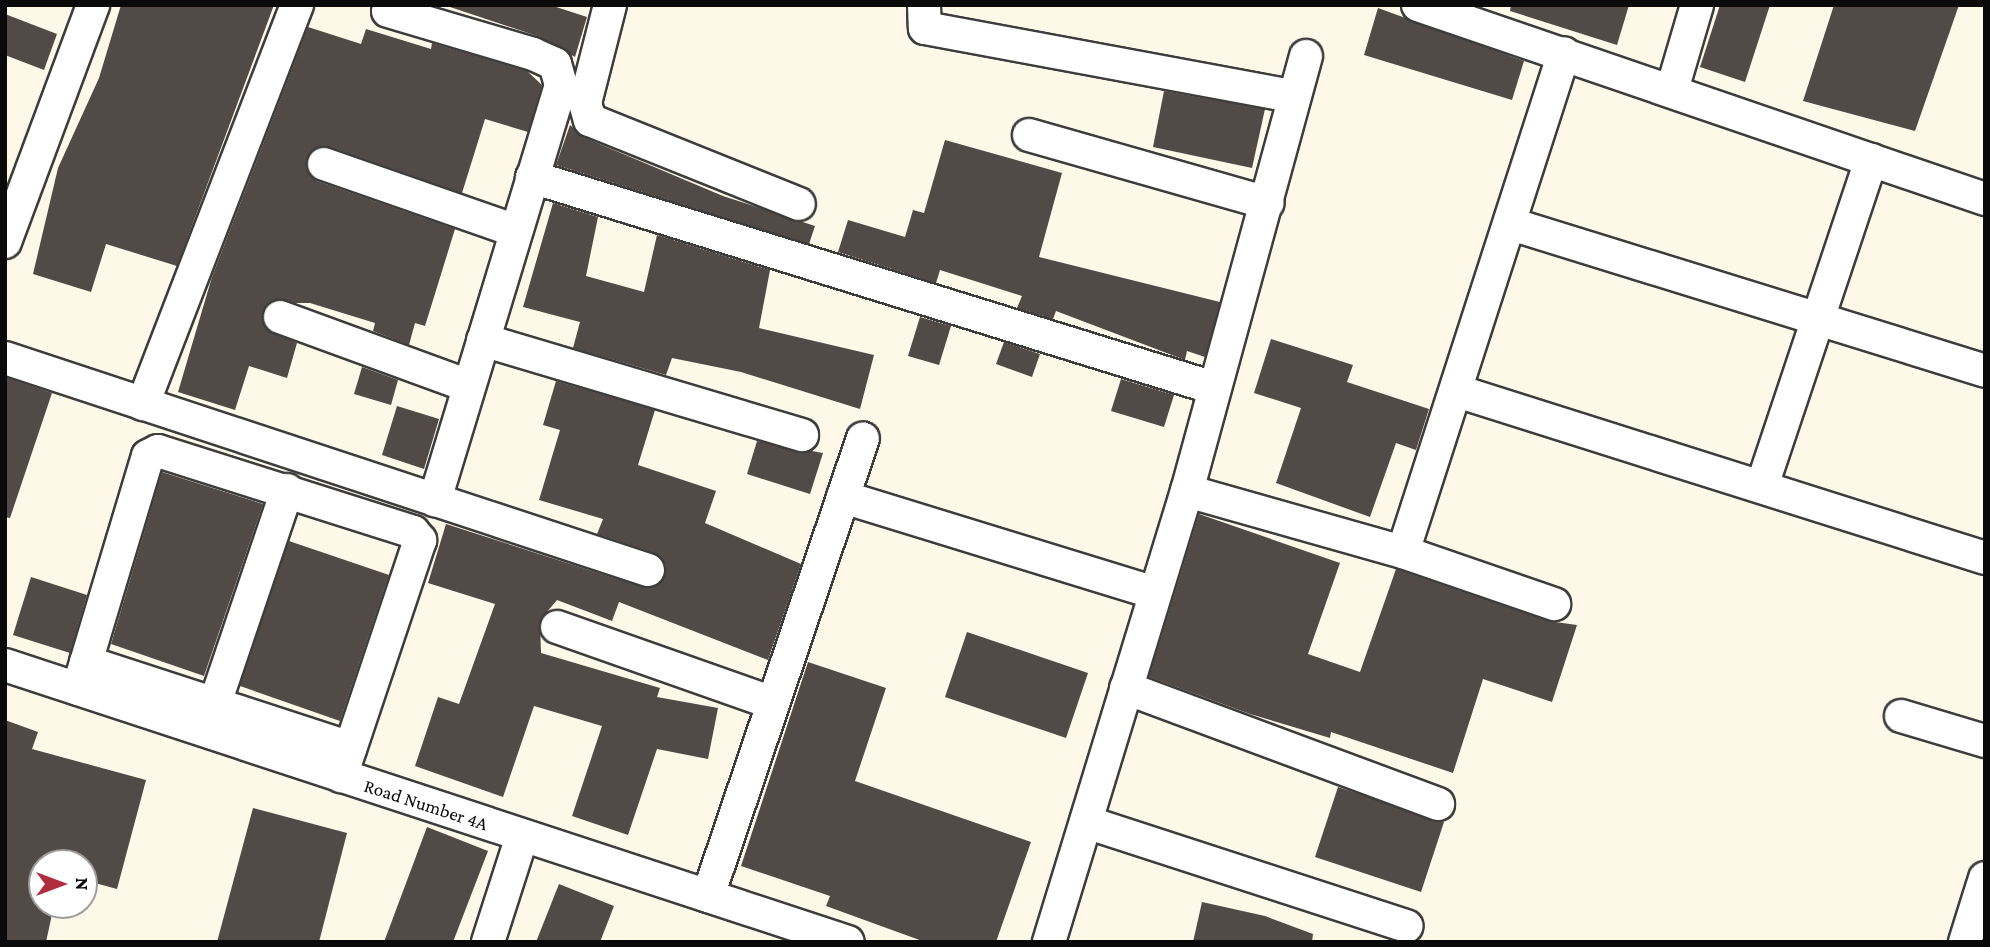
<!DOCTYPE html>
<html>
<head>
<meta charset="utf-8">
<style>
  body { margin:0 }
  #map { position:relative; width:1990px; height:947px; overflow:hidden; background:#fdf8e8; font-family:"Crimson Pro",serif }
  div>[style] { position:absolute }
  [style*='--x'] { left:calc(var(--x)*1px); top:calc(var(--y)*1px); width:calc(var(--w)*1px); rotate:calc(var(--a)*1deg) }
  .building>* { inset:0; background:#514a47 }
  .roads { filter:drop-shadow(2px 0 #3d3d3d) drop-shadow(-2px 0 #3d3d3d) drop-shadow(0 2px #3d3d3d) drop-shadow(0 -2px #3d3d3d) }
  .minor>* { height:32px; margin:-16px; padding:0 16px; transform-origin:16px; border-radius:16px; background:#fff }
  span { translate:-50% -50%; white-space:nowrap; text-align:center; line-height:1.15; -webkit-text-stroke:7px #fff; paint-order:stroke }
  .street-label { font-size:19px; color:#0a0a0a }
  .frame { position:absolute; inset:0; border:7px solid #0a0a0a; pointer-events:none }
  .north { position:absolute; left:28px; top:849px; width:70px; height:70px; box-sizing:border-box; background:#fff; border:2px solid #9d9d9d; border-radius:50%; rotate:90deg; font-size:19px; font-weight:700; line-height:28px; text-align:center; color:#0a0a0a }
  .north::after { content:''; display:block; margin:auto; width:24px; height:32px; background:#ae2e3e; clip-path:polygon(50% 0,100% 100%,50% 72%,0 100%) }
</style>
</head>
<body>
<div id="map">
  <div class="building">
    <i style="clip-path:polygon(121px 5px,274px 5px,177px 266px,106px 244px,91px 292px,33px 274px,58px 168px,99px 78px)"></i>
    <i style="clip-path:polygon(444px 5px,550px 5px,587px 17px,575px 57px,540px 37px)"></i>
    <i style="clip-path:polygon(1511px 5px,1629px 5px,1617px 45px,1510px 11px)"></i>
    <i style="clip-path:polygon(1720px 5px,1770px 5px,1745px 82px,1700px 67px)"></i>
    <i style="clip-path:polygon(1834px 5px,1959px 5px,1915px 131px,1803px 101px)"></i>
    <i style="clip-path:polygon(1378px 8px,1524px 61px,1512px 100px,1364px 55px)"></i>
    <i style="clip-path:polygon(5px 14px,57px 34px,44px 70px,5px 55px)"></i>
    <i style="clip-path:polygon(308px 27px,361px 44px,366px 29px,431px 49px,432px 43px,527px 71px,542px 85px,528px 132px,485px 119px,462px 193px,330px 147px,312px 151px,306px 168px,317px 181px,455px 229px,425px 326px,415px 323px,409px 345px,373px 331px,375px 323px,310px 303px,269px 303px,263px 311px,266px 328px,297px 343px,287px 378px,249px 366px,235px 410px,178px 392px,212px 277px)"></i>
    <i style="clip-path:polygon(1164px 91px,1265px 109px,1252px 168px,1153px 147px)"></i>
    <i style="clip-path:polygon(570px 125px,583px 137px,723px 196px,815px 226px,809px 244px,556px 165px)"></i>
    <i style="clip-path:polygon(945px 140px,1062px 173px,1039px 257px,1220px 302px,1205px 357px,1187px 351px,1185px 360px,1056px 311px,1053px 319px,1017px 308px,1022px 296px,940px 270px,936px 283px,838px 252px,848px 220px,905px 237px,913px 210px,924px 213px)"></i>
    <i style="clip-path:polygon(553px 203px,598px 217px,586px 276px,644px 292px,657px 235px,770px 270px,759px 328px,874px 355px,860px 409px,741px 372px,672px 358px,666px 375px,573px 348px,580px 322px,523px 307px)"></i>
    <i style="clip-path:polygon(920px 317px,951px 326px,939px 365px,908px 356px)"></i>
    <i style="clip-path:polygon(1271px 339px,1353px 365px,1347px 382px,1429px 409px,1416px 450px,1396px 443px,1370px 517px,1276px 483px,1301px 408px,1254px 393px)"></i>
    <i style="clip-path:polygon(1004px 342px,1040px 354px,1032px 377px,996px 364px)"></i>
    <i style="clip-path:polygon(362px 367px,398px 380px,391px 405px,354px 394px)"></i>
    <i style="clip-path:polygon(5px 377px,52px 393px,10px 518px,5px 517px)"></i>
    <i style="clip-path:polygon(1121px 379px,1174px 395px,1164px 427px,1111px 411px)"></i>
    <i style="clip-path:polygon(556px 381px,655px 410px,638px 465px,716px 491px,705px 523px,801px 564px,768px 660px,619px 602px,612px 621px,557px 600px,540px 620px,541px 653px,660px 688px,657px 697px,718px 708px,708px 759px,657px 749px,628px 835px,572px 816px,602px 726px,534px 706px,503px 797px,415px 766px,438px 697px,459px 704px,495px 604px,428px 583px,446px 524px,642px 587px,665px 576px,666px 566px,654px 553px,597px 534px,603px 519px,539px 500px,560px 430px,543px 425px)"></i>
    <i style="clip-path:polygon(397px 406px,439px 419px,424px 469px,382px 455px)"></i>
    <i style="clip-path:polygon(757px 441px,823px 453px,810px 494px,747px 474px)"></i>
    <i style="clip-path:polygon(162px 472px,263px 504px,204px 676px,111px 644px)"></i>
    <i style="clip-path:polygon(1199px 514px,1340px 563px,1308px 654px,1360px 672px,1396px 569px,1548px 621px,1577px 625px,1552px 702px,1483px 679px,1453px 773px,1331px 732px,1330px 738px,1250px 714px,1149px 677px)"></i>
    <i style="clip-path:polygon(289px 541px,389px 575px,340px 721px,240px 686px)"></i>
    <i style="clip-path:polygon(31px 577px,87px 595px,70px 653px,13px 635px)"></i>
    <i style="clip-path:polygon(967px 632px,1088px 673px,1066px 738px,945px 697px)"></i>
    <i style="clip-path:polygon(808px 662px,886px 688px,855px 781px,1031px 842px,996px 942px,925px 942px,826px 906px,830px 896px,741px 866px)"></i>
    <i style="clip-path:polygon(5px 720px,38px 732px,32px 749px,146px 780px,117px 889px,84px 880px,84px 863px,42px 863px,42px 905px,54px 905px,46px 942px,5px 942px)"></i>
    <i style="clip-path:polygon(1338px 787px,1444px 822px,1421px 892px,1315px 857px)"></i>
    <i style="clip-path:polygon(253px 808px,347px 833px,319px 942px,217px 942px)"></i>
    <i style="clip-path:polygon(427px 827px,488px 851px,453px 942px,384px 942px)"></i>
    <i style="clip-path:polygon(559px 884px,614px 906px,600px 942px,536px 942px)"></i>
    <i style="clip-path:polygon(1202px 902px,1265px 916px,1313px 934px,1312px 942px,1193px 942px)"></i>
  </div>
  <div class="roads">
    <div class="minor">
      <i style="--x:610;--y:5;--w:101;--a:104.3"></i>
      <i style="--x:585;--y:103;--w:18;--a:74"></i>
      <i style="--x:590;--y:120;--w:225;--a:21.9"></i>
      <i style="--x:924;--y:5;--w:23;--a:88"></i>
      <i style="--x:925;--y:28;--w:374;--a:10.5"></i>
      <i style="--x:1418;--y:5;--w:599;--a:18.89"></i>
      <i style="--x:388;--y:11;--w:151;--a:16.5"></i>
      <i style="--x:533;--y:54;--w:24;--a:24"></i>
      <i style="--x:555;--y:64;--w:22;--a:74"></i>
      <i style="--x:561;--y:85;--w:434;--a:106.9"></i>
      <i style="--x:1672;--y:90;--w:89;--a:-73.6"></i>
      <i style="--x:1029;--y:135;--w:248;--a:15.9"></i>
      <i style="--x:324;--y:164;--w:203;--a:19.2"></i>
      <i style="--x:532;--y:177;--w:714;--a:17.19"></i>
      <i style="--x:1511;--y:224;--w:496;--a:17.2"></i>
      <i style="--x:5;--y:242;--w:253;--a:-69.6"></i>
      <i style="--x:280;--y:317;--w:201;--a:20.1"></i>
      <i style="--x:483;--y:340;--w:333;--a:16.6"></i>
      <i style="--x:5;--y:358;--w:677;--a:18.25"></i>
      <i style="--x:1457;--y:391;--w:554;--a:17.55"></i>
      <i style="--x:143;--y:404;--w:428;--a:-68.9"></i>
      <i style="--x:1762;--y:486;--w:344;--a:-71.5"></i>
      <i style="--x:1187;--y:491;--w:224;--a:15.8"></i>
      <i style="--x:1403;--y:552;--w:160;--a:19"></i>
      <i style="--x:843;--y:497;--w:326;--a:17.1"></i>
      <i style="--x:1403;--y:552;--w:524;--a:-72.12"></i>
      <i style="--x:557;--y:627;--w:229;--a:19.4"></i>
      <i style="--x:86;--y:662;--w:278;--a:18"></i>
      <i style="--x:5;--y:665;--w:887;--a:18.19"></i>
      <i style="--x:1126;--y:688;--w:333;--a:20.4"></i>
      <i style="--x:78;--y:689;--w:243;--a:-73.3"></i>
      <i style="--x:148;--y:456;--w:11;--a:-27"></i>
      <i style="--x:158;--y:451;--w:268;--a:17.6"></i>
      <i style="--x:413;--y:532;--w:11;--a:49"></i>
      <i style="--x:420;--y:540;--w:249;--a:108.5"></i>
      <i style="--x:1901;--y:716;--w:88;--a:16.6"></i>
      <i style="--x:208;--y:724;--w:247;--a:-71.3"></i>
      <i style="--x:1086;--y:822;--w:337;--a:18"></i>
      <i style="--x:708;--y:896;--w:483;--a:-71.3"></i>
      <i style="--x:488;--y:942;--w:111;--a:-72.2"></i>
      <i style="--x:1049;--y:942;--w:472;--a:-73"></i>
      <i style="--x:1187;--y:491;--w:451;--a:-74.7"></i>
      <i style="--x:1965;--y:942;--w:67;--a:-72.6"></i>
    </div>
  </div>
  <div class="street-label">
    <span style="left:426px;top:805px;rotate:18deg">Road Number 4A</span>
  </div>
  <div class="frame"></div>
  <div class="north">N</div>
</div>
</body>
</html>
